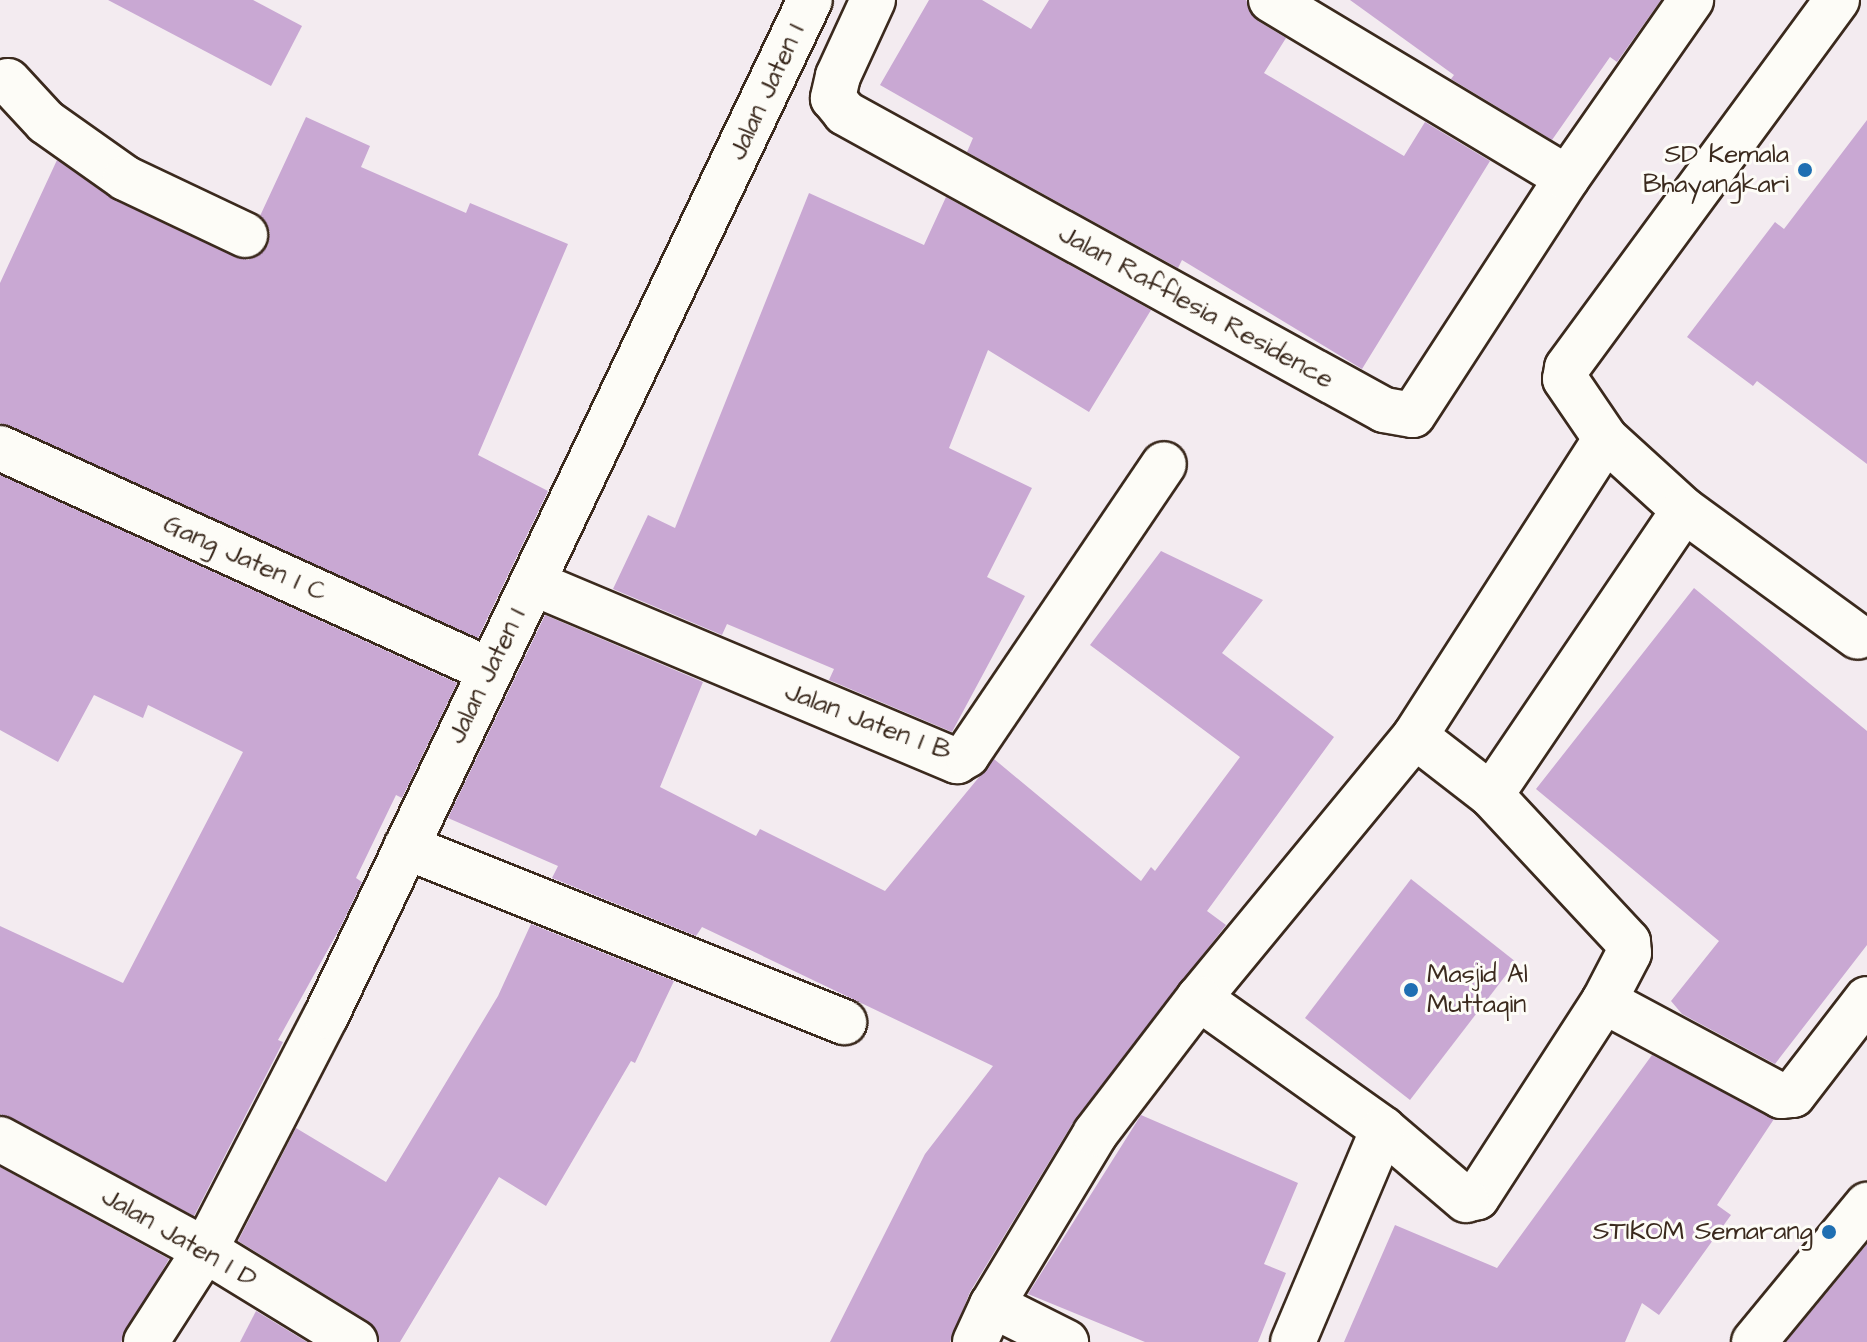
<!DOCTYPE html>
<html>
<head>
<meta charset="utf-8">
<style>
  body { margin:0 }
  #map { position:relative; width:1867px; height:1342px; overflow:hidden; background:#f3ebf0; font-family:"Architects Daughter",sans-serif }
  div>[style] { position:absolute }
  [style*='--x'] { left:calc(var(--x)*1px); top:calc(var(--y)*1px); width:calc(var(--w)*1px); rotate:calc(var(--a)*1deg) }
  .building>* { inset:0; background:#c9a8d3 }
  .roads { filter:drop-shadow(2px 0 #3b2a1e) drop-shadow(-2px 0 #3b2a1e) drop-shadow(0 2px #3b2a1e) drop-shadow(0 -2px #3b2a1e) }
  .minor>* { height:44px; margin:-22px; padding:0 22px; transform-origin:22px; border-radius:22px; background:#fdfcf7 }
  .dots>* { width:22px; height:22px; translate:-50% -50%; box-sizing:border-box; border:4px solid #fdfcf7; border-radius:50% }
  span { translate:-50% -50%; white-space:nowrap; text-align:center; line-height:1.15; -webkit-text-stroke:6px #fdfcf7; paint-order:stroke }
  .street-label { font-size:26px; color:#3b2a1e }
  .poi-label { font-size:26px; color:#3b2a1e }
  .right { translate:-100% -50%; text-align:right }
  .left { translate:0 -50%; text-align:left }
</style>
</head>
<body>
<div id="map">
  <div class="building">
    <i style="clip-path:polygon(108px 0,253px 0,302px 26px,271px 86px)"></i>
    <i style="clip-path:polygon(929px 0,982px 0,1031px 29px,1049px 0,1246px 0,1258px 21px,1286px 38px,1264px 73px,1404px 156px,1425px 122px,1490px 161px,1362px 369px,1182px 260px,1178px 268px,967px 152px,973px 138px,880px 85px)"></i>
    <i style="clip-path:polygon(1350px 0,1661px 0,1617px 62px,1610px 57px,1552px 140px,1451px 79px,1454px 75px)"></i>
    <i style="clip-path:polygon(306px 117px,370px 146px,361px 167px,466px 213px,470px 203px,568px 244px,478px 455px,548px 491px,478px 638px,0 423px,0 283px,57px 160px,114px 200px,248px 260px,268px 245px,270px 232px,260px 216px)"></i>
    <i style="clip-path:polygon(1867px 120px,1867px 464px,1757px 381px,1753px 386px,1687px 337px,1775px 222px,1784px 229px)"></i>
    <i style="clip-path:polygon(809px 193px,924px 245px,946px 197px,1151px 310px,1089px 412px,988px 350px,949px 448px,1032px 488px,987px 577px,1025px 596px,952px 732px,829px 680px,834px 669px,727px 624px,722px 635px,613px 589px,648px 515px,675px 528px)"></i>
    <i style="clip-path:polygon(0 475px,457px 683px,402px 798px,396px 795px,356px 878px,362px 882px,341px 926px,278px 1040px,283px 1042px,194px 1216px,0 1114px,0 926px,123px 983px,243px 752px,148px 705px,143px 718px,94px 695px,58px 762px,0 730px)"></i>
    <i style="clip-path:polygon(1161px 551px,1263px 600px,1222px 653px,1334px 737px,1207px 911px,1226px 925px,1074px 1121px,970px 1292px,950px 1342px,830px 1342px,925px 1154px,993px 1066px,702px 927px,696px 936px,552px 878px,558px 866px,448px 818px,545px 615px,703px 682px,660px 787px,756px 836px,760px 829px,885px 891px,994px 759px,1141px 881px,1151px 867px,1155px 871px,1240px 757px,1090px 645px)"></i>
    <i style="clip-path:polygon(1694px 588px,1867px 731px,1867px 945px,1775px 1064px,1682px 1014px,1671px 1001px,1719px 941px,1536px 789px)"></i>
    <i style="clip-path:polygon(1411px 879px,1516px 962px,1410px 1100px,1305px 1018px)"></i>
    <i style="clip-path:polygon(531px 924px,674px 981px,635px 1063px,631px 1061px,546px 1206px,499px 1177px,400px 1342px,380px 1342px,368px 1321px,238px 1241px,296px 1128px,386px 1182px,498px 996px)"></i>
    <i style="clip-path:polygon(1652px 1055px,1774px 1119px,1717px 1205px,1731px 1215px,1659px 1315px,1642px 1303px,1625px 1342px,1344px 1342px,1395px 1225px,1497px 1268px)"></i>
    <i style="clip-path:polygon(1141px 1115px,1298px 1183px,1264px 1264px,1286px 1273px,1258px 1342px,1145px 1342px,1028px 1294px)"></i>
    <i style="clip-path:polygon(0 1167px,169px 1259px,121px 1342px,0 1342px)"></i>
    <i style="clip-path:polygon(1867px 1244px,1867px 1342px,1786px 1342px)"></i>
    <i style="clip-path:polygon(256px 1311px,307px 1342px,240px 1342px)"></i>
  </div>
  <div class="roads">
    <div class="minor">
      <i style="--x:873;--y:0;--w:84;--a:114.7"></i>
      <i style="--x:838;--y:76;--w:23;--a:103"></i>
      <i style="--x:833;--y:98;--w:19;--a:51"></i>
      <i style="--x:845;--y:113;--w:615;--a:28.86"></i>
      <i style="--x:1384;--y:410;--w:29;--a:10"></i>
      <i style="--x:1413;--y:415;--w:283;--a:-57"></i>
      <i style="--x:1567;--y:178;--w:217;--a:-55.1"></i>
      <i style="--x:1271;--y:0;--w:345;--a:31"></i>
      <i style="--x:1837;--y:0;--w:456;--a:126.3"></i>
      <i style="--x:1567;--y:368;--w:11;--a:100"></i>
      <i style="--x:1565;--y:379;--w:73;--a:55.7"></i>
      <i style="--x:1606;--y:439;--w:105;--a:42.3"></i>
      <i style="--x:1684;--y:510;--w:215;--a:36.1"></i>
      <i style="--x:8;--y:81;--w:56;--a:47.2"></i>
      <i style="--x:46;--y:122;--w:97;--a:35.3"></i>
      <i style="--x:125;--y:178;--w:133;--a:25.4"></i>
      <i style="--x:0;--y:448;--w:537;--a:24.42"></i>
      <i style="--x:533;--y:583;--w:460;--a:22.8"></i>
      <i style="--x:957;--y:761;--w:12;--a:-31"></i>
      <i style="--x:967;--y:755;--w:351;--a:-55.9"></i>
      <i style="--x:1415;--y:736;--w:96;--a:37.8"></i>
      <i style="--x:1491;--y:795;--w:201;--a:47"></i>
      <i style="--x:1628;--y:942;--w:11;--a:85"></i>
      <i style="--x:1629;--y:953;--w:54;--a:117.5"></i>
      <i style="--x:1604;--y:1001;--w:234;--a:122.9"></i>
      <i style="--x:1477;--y:1197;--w:11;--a:165"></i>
      <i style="--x:1466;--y:1200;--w:109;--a:-139.5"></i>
      <i style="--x:1383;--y:1129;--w:226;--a:-144.6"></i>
      <i style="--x:1199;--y:998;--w:340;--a:-50.5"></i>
      <i style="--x:1415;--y:736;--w:353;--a:-57.3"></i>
      <i style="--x:1491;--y:795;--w:344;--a:-55.9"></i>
      <i style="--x:406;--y:847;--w:472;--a:21.8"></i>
      <i style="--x:1604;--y:1001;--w:201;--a:28.2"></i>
      <i style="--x:1781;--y:1096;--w:12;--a:-5"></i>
      <i style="--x:1793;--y:1095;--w:121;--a:-52.4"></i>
      <i style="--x:0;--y:1139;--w:233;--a:28.4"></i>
      <i style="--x:205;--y:1250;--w:176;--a:31.5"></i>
      <i style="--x:992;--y:1305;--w:83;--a:26.6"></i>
      <i style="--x:146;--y:1342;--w:109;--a:-57.3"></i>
      <i style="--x:205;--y:1250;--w:263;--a:-62.7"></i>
      <i style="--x:326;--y:1016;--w:1125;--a:-64.53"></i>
      <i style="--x:975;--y:1342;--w:41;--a:-65.3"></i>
      <i style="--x:992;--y:1305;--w:200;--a:-58.9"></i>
      <i style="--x:1095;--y:1134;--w:171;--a:-52.6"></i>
      <i style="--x:1293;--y:1342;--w:231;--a:-67.1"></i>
      <i style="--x:1754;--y:1342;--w:178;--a:-50.5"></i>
    </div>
  </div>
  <div class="dots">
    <i style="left:1805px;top:170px;background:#1f6fb2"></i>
    <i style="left:1411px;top:990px;background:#1f6fb2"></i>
    <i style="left:1829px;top:1232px;background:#1f6fb2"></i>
  </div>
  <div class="street-label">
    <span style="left:767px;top:92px;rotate:-65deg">Jalan Jaten I</span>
    <span style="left:1196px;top:307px;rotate:29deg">Jalan Rafflesia Residence</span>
    <span style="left:245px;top:559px;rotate:24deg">Gang Jaten I C</span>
    <span style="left:487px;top:676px;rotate:-64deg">Jalan Jaten I</span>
    <span style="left:868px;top:722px;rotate:21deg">Jalan Jaten I B</span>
    <span style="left:179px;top:1238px;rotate:30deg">Jalan Jaten I D</span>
  </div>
  <div class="poi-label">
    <span class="right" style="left:1789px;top:170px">SD Kemala<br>Bhayangkari</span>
    <span class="left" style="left:1427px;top:990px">Masjid Al<br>Muttaqin</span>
    <span class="right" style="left:1813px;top:1232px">STIKOM Semarang</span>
  </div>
</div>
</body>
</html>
